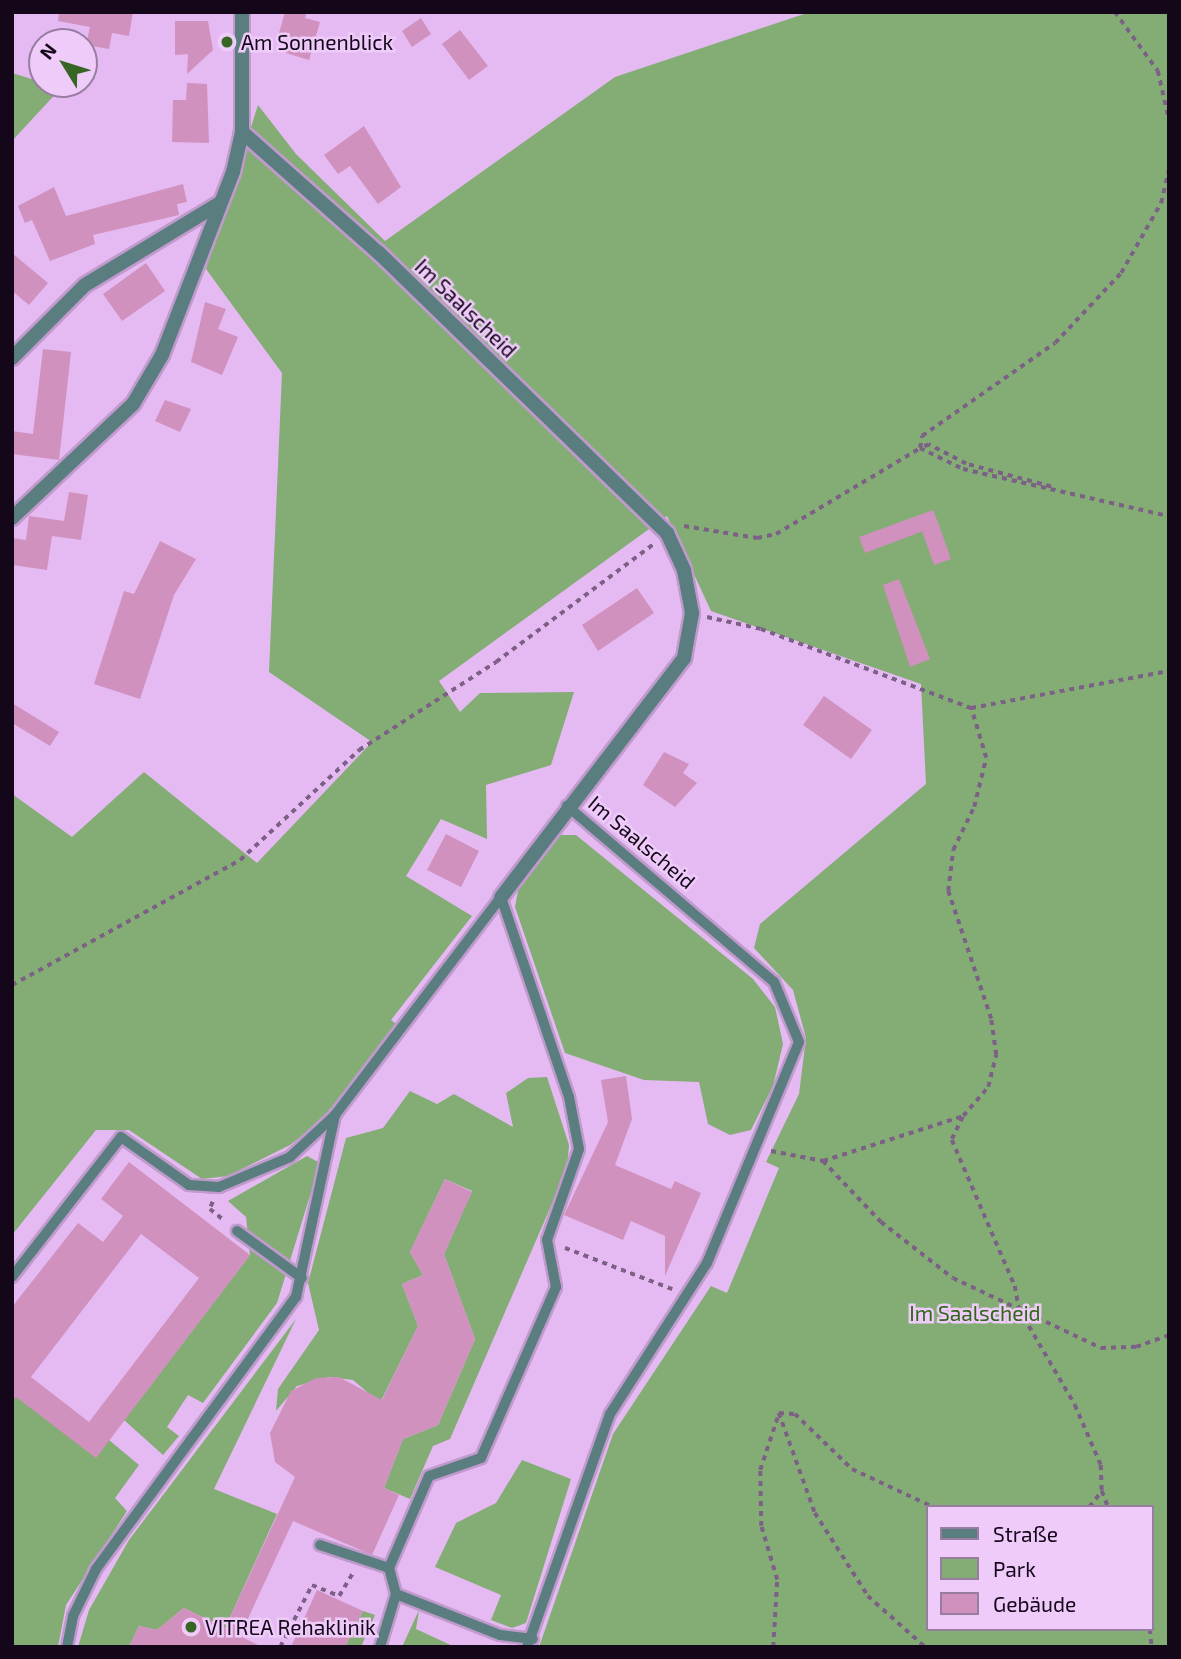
<!DOCTYPE html>
<html>
<head>
<meta charset="utf-8">
<style>
  body { margin:0 }
  #map { position:relative; width:1181px; height:1659px; overflow:hidden; background:#e5baf3; font-family:"Exo 2",sans-serif }
  div>[style] { position:absolute }
  [style*='--x'] { left:calc(var(--x)*1px); top:calc(var(--y)*1px); width:calc(var(--w)*1px); rotate:calc(var(--a)*1deg) }
  .green>* { inset:0; background:#83ad74 }
  .building>* { inset:0; background:#d191be }
  .path>* { height:3.5px; margin-top:-1.75px; transform-origin:0; background:repeating-linear-gradient(90deg,#7c6086 0 5px,transparent 0 10px) }
  .roads { filter:drop-shadow(2px 0 #c09acc) drop-shadow(-2px 0 #c09acc) drop-shadow(0 2px #c09acc) drop-shadow(0 -2px #c09acc) }
  .service>* { height:10px; margin:-5px; padding:0 5px; transform-origin:5px; border-radius:5px; background:#5a7e7f }
  .minor>* { height:14px; margin:-7px; padding:0 7px; transform-origin:7px; border-radius:7px; background:#5a7e7f }
  .dots>* { width:19px; height:19px; translate:-50% -50%; box-sizing:border-box; border:4px solid #eecbf9; border-radius:50% }
  span { translate:-50% -50%; white-space:nowrap; text-align:center; line-height:1.15; -webkit-text-stroke:5px #eecbf9; paint-order:stroke }
  .poi-label { font-size:21px; color:#15071a }
  .left { translate:0 -50%; text-align:left }
  .street-label { font-size:21px; color:#15071a }
  .park-label { font-size:21px; color:#2f6716 }
  .frame { position:absolute; inset:0; border:14px solid #15071a; pointer-events:none }
  .legend { position:absolute; left:926px; top:1505px; width:228px; height:126px; box-sizing:border-box; background:#eecbf9; border:2px solid #977da0; margin:0; padding:9px 12px; list-style:none; font-size:21px; color:#15071a }
  .legend li { display:flex; align-items:center; gap:14px; height:35px }
  .legend b { width:35px; border:2px solid #977da0 }
  .north { position:absolute; left:28px; top:28px; width:70px; height:70px; box-sizing:border-box; background:#eecbf9; border:2px solid #977da0; border-radius:50%; rotate:308deg; font-size:19px; font-weight:700; line-height:28px; text-align:center; color:#15071a }
  .north::after { content:''; display:block; margin:auto; width:24px; height:32px; background:#366524; clip-path:polygon(50% 0,100% 100%,50% 72%,0 100%) }
</style>
</head>
<body>
<div id="map">
  <div class="green">
    <i style="clip-path:polygon(evenodd,810px 12px,1169px 12px,1169px 1647px,539px 1647px,613px 1434px,711px 1286px,727px 1293px,779px 1168px,766px 1162px,799px 1094px,806px 1038px,793px 990px,754px 948px,760px 924px,926px 784px,921px 684px,711px 611px,667px 516px,439px 681px,460px 712px,480px 693px,574px 692px,551px 765px,486px 785px,487px 839px,441px 819px,406px 876px,472px 916px,391px 1020px,399px 1026px,334px 1111px,290px 1145px,228px 1176px,202px 1179px,129px 1130px,96px 1130px,12px 1235px,12px 794px,72px 837px,144px 772px,257px 863px,372px 742px,269px 672px,282px 373px,206px 269px,258px 105px,296px 154px,385px 241px,615px 77px,810px 12px,927px 1507px,1151px 1507px,1151px 1629px,927px 1629px,927px 1507px)"></i>
    <i style="clip-path:polygon(12px 73px,61px 88px,12px 141px)"></i>
    <i style="clip-path:polygon(560px 835px,576px 835px,753px 979px,775px 1007px,783px 1044px,773px 1086px,751px 1130px,730px 1135px,708px 1124px,699px 1082px,644px 1080px,565px 1053px,515px 907px,519px 886px)"></i>
    <i style="clip-path:polygon(547px 1077px,569px 1145px,567px 1169px,450px 1439px,433px 1446px,410px 1499px,384px 1488px,403px 1439px,438px 1425px,475px 1339px,444px 1254px,472px 1191px,445px 1179px,410px 1252px,423px 1275px,402px 1284px,418px 1326px,380px 1403px,353px 1380px,329px 1377px,297px 1386px,276px 1411px,278px 1389px,319px 1330px,308px 1283px,346px 1138px,383px 1128px,410px 1091px,437px 1104px,454px 1094px,513px 1127px,506px 1093px,528px 1078px)"></i>
    <i style="clip-path:polygon(307px 1156px,320px 1163px,277px 1303px,203px 1403px,188px 1395px,167px 1427px,179px 1436px,163px 1455px,124px 1420px,250px 1255px,246px 1217px,228px 1201px)"></i>
    <i style="clip-path:polygon(296px 1319px,214px 1489px,277px 1514px,225px 1628px,184px 1608px,157px 1630px,139px 1626px,129px 1647px,78px 1647px,89px 1610px,129px 1540px)"></i>
    <i style="clip-path:polygon(12px 1394px,109px 1440px,139px 1465px,115px 1498px,127px 1511px,66px 1605px,58px 1647px,12px 1647px)"></i>
    <i style="clip-path:polygon(522px 1460px,571px 1479px,526px 1623px,512px 1628px,491px 1620px,501px 1595px,435px 1567px,456px 1523px,496px 1503px)"></i>
    <i style="clip-path:polygon(419px 1610px,416px 1629px,455px 1647px,402px 1647px)"></i>
    <i style="clip-path:polygon(363px 1611px,375px 1615px,361px 1647px,345px 1647px)"></i>
  </div>
  <div class="building">
    <i style="clip-path:polygon(59px 12px,133px 12px,129px 36px,112px 33px,109px 49px,86px 45px,90px 27px,58px 21px)"></i>
    <i style="clip-path:polygon(285px 12px,307px 12px,305px 18px,320px 22px,309px 60px,286px 53px,291px 36px,279px 33px)"></i>
    <i style="clip-path:polygon(421px 18px,431px 34px,412px 47px,402px 31px)"></i>
    <i style="clip-path:polygon(175px 21px,208px 21px,213px 50px,187px 74px,188px 54px,175px 55px)"></i>
    <i style="clip-path:polygon(460px 30px,488px 66px,469px 80px,442px 44px)"></i>
    <i style="clip-path:polygon(187px 83px,207px 84px,209px 143px,172px 142px,173px 100px,186px 100px)"></i>
    <i style="clip-path:polygon(364px 126px,401px 187px,378px 204px,350px 166px,338px 174px,324px 155px)"></i>
    <i style="clip-path:polygon(183px 184px,187px 202px,177px 204px,179px 215px,93px 235px,95px 244px,50px 261px,32px 220px,25px 223px,18px 206px,54px 187px,66px 216px)"></i>
    <i style="clip-path:polygon(12px 253px,48px 283px,29px 305px,12px 291px)"></i>
    <i style="clip-path:polygon(146px 263px,165px 291px,122px 321px,103px 294px)"></i>
    <i style="clip-path:polygon(205px 302px,226px 309px,218px 329px,238px 337px,222px 375px,191px 362px)"></i>
    <i style="clip-path:polygon(43px 349px,71px 352px,59px 460px,12px 454px,12px 431px,33px 434px)"></i>
    <i style="clip-path:polygon(165px 400px,191px 409px,180px 432px,155px 421px)"></i>
    <i style="clip-path:polygon(69px 492px,88px 495px,81px 540px,52px 536px,47px 570px,12px 565px,12px 538px,26px 540px,29px 516px,64px 521px)"></i>
    <i style="clip-path:polygon(933px 510px,939px 525px,865px 553px,859px 537px)"></i>
    <i style="clip-path:polygon(939px 525px,951px 559px,934px 565px,922px 531px)"></i>
    <i style="clip-path:polygon(160px 541px,196px 559px,174px 595px,140px 699px,94px 684px,124px 591px,134px 594px)"></i>
    <i style="clip-path:polygon(899px 579px,930px 659px,910px 667px,883px 585px)"></i>
    <i style="clip-path:polygon(637px 588px,654px 613px,598px 651px,582px 625px)"></i>
    <i style="clip-path:polygon(824px 696px,872px 730px,851px 759px,803px 725px)"></i>
    <i style="clip-path:polygon(12px 703px,59px 732px,50px 746px,12px 723px)"></i>
    <i style="clip-path:polygon(664px 752px,689px 764px,683px 773px,697px 783px,675px 807px,643px 785px)"></i>
    <i style="clip-path:polygon(446px 834px,479px 851px,461px 887px,427px 870px)"></i>
    <i style="clip-path:polygon(626px 1076px,632px 1119px,615px 1165px,671px 1189px,675px 1181px,701px 1193px,665px 1276px,665px 1236px,631px 1221px,623px 1240px,564px 1215px,608px 1122px,601px 1080px)"></i>
    <i style="clip-path:polygon(evenodd,129px 1162px,250px 1255px,96px 1458px,16px 1397px,12px 1402px,12px 1307px,78px 1223px,103px 1242px,123px 1216px,101px 1199px,129px 1162px,141px 1234px,199px 1278px,89px 1422px,31px 1377px,141px 1234px)"></i>
    <i style="clip-path:polygon(445px 1179px,472px 1192px,444px 1254px,475px 1339px,438px 1425px,403px 1439px,384px 1488px,399px 1495px,372px 1555px,293px 1521px,240px 1636px,262px 1647px,129px 1647px,139px 1626px,157px 1630px,184px 1608px,225px 1628px,295px 1477px,275px 1462px,270px 1433px,291px 1391px,316px 1378px,339px 1377px,382px 1400px,418px 1326px,402px 1284px,423px 1275px,410px 1252px)"></i>
    <i style="clip-path:polygon(317px 1590px,363px 1611px,345px 1647px,291px 1647px)"></i>
  </div>
  <div class="path">
    <i style="--x:1115;--y:12;--w:73;--a:53.9"></i>
    <i style="--x:1158;--y:71;--w:49;--a:77.1"></i>
    <i style="--x:1051;--y:487;--w:88;--a:-164.9"></i>
    <i style="--x:966;--y:464;--w:42;--a:-152.8"></i>
    <i style="--x:929;--y:445;--w:9;--a:162"></i>
    <i style="--x:920;--y:448;--w:12;--a:-81"></i>
    <i style="--x:922;--y:436;--w:162;--a:-35"></i>
    <i style="--x:1055;--y:343;--w:96;--a:-46.7"></i>
    <i style="--x:1121;--y:273;--w:81;--a:-60.3"></i>
    <i style="--x:1161;--y:203;--w:35;--a:-77"></i>
    <i style="--x:684;--y:526;--w:74;--a:9.3"></i>
    <i style="--x:757;--y:538;--w:19;--a:-12"></i>
    <i style="--x:776;--y:534;--w:168;--a:-30.8"></i>
    <i style="--x:920;--y:448;--w:48;--a:26"></i>
    <i style="--x:963;--y:469;--w:211;--a:12.9"></i>
    <i style="--x:707;--y:617;--w:55;--a:12.5"></i>
    <i style="--x:761;--y:629;--w:224;--a:20.6"></i>
    <i style="--x:971;--y:708;--w:201;--a:-10.6"></i>
    <i style="--x:12;--y:985;--w:260;--a:-28.7"></i>
    <i style="--x:240;--y:860;--w:162;--a:-42.7"></i>
    <i style="--x:359;--y:750;--w:163;--a:-32.7"></i>
    <i style="--x:496;--y:662;--w:197;--a:-36.8"></i>
    <i style="--x:963;--y:1117;--w:25;--a:116"></i>
    <i style="--x:952;--y:1140;--w:159;--a:66.7"></i>
    <i style="--x:1015;--y:1286;--w:23;--a:80"></i>
    <i style="--x:1019;--y:1309;--w:91;--a:25.4"></i>
    <i style="--x:1101;--y:1348;--w:35;--a:-2"></i>
    <i style="--x:1136;--y:1347;--w:35;--a:-20"></i>
    <i style="--x:771;--y:1151;--w:53;--a:10.9"></i>
    <i style="--x:823;--y:1161;--w:147;--a:-17.8"></i>
    <i style="--x:963;--y:1116;--w:38;--a:-49"></i>
    <i style="--x:988;--y:1087;--w:33;--a:-76"></i>
    <i style="--x:996;--y:1055;--w:36;--a:-98"></i>
    <i style="--x:991;--y:1019;--w:135;--a:-108.6"></i>
    <i style="--x:948;--y:891;--w:41;--a:-83"></i>
    <i style="--x:953;--y:850;--w:48;--a:-64"></i>
    <i style="--x:974;--y:807;--w:50;--a:-76.2"></i>
    <i style="--x:986;--y:758;--w:52;--a:-106.7"></i>
    <i style="--x:823;--y:1161;--w:84;--a:46.4"></i>
    <i style="--x:881;--y:1222;--w:91;--a:37.9"></i>
    <i style="--x:953;--y:1278;--w:73;--a:25.2"></i>
    <i style="--x:1019;--y:1309;--w:111;--a:59.7"></i>
    <i style="--x:1075;--y:1405;--w:65;--a:66.6"></i>
    <i style="--x:1101;--y:1465;--w:26;--a:88"></i>
    <i style="--x:213;--y:1202;--w:8;--a:113"></i>
    <i style="--x:210;--y:1209;--w:19;--a:39"></i>
    <i style="--x:565;--y:1248;--w:115;--a:21"></i>
    <i style="--x:779;--y:1413;--w:106;--a:70.2"></i>
    <i style="--x:815;--y:1513;--w:98;--a:57.4"></i>
    <i style="--x:868;--y:1596;--w:76;--a:41.8"></i>
    <i style="--x:1089;--y:1507;--w:21;--a:-51"></i>
    <i style="--x:1102;--y:1491;--w:17;--a:69"></i>
    <i style="--x:1150;--y:1629;--w:18;--a:84"></i>
    <i style="--x:280;--y:1647;--w:70;--a:-62.7"></i>
    <i style="--x:312;--y:1585;--w:29;--a:22"></i>
    <i style="--x:339;--y:1596;--w:29;--a:-59"></i>
    <i style="--x:773;--y:1647;--w:67;--a:-86.6"></i>
    <i style="--x:777;--y:1580;--w:56;--a:-106.5"></i>
    <i style="--x:761;--y:1526;--w:56;--a:-91"></i>
    <i style="--x:760;--y:1470;--w:60;--a:-71.6"></i>
    <i style="--x:779;--y:1413;--w:16;--a:4"></i>
    <i style="--x:795;--y:1414;--w:79;--a:44"></i>
    <i style="--x:852;--y:1469;--w:89;--a:25.1"></i>
  </div>
  <div class="roads">
    <div class="service">
      <i style="--x:237;--y:1231;--w:80;--a:35.9"></i>
      <i style="--x:12;--y:1277;--w:177;--a:-52.1"></i>
      <i style="--x:121;--y:1137;--w:83;--a:35.2"></i>
      <i style="--x:189;--y:1185;--w:30;--a:4"></i>
      <i style="--x:219;--y:1187;--w:77;--a:-22.9"></i>
      <i style="--x:290;--y:1157;--w:62;--a:-43"></i>
      <i style="--x:335;--y:1115;--w:274;--a:-52.7"></i>
      <i style="--x:320;--y:1545;--w:73;--a:18.4"></i>
      <i style="--x:396;--y:1594;--w:112;--a:21.5"></i>
      <i style="--x:500;--y:1635;--w:33;--a:7"></i>
      <i style="--x:67;--y:1647;--w:32;--a:-79"></i>
      <i style="--x:73;--y:1616;--w:52;--a:-63.9"></i>
      <i style="--x:96;--y:1569;--w:338;--a:-53.7"></i>
      <i style="--x:296;--y:1297;--w:186;--a:-77.9"></i>
      <i style="--x:380;--y:1647;--w:55;--a:-73.2"></i>
      <i style="--x:396;--y:1594;--w:27;--a:-105"></i>
      <i style="--x:389;--y:1568;--w:100;--a:-66.5"></i>
      <i style="--x:429;--y:1476;--w:55;--a:-19.1"></i>
      <i style="--x:481;--y:1458;--w:187;--a:-66.3"></i>
      <i style="--x:556;--y:1287;--w:48;--a:-100.8"></i>
      <i style="--x:547;--y:1240;--w:96;--a:-70.6"></i>
      <i style="--x:579;--y:1149;--w:53;--a:-100.9"></i>
      <i style="--x:569;--y:1097;--w:211;--a:-108.8"></i>
      <i style="--x:527;--y:1647;--w:247;--a:-70.4"></i>
      <i style="--x:610;--y:1414;--w:179;--a:-57.3"></i>
      <i style="--x:707;--y:1263;--w:239;--a:-67.4"></i>
      <i style="--x:799;--y:1042;--w:65;--a:-112.6"></i>
      <i style="--x:774;--y:982;--w:272;--a:-139.6"></i>
    </div>
    <div class="minor">
      <i style="--x:242;--y:132;--w:183;--a:41.5"></i>
      <i style="--x:379;--y:253;--w:402;--a:44.2"></i>
      <i style="--x:667;--y:533;--w:41;--a:65.3"></i>
      <i style="--x:684;--y:570;--w:44;--a:79.5"></i>
      <i style="--x:692;--y:613;--w:46;--a:100.1"></i>
      <i style="--x:684;--y:658;--w:301;--a:127.4"></i>
      <i style="--x:12;--y:358;--w:103;--a:-45"></i>
      <i style="--x:85;--y:285;--w:158;--a:-31.3"></i>
      <i style="--x:12;--y:518;--w:166;--a:-43.3"></i>
      <i style="--x:133;--y:404;--w:57;--a:-59.4"></i>
      <i style="--x:162;--y:355;--w:196;--a:-68.8"></i>
      <i style="--x:233;--y:172;--w:41;--a:-77.3"></i>
      <i style="--x:242;--y:132;--w:120;--a:-90"></i>
    </div>
  </div>
  <div class="dots">
    <i style="left:227px;top:42px;background:#366524"></i>
    <i style="left:191px;top:1627px;background:#366524"></i>
  </div>
  <div class="poi-label">
    <span class="left" style="left:241px;top:42px">Am Sonnenblick</span>
    <span class="left" style="left:205px;top:1627px">VITREA Rehaklinik</span>
  </div>
  <div class="street-label">
    <span style="left:466px;top:308px;rotate:44deg">Im Saalscheid</span>
    <span style="left:642px;top:842px;rotate:40deg">Im Saalscheid</span>
  </div>
  <div class="park-label">
    <span style="left:975px;top:1313px">Im Saalscheid</span>
  </div>
  <div class="frame"></div>
  <ul class="legend">
  <li><b style="height:9px;background:#5a7e7f"></b>Straße</li>
  <li><b style="height:19px;background:#83ad74"></b>Park</li>
  <li><b style="height:19px;background:#d191be"></b>Gebäude</li>
  </ul>
  <div class="north">N</div>
</div>
</body>
</html>
